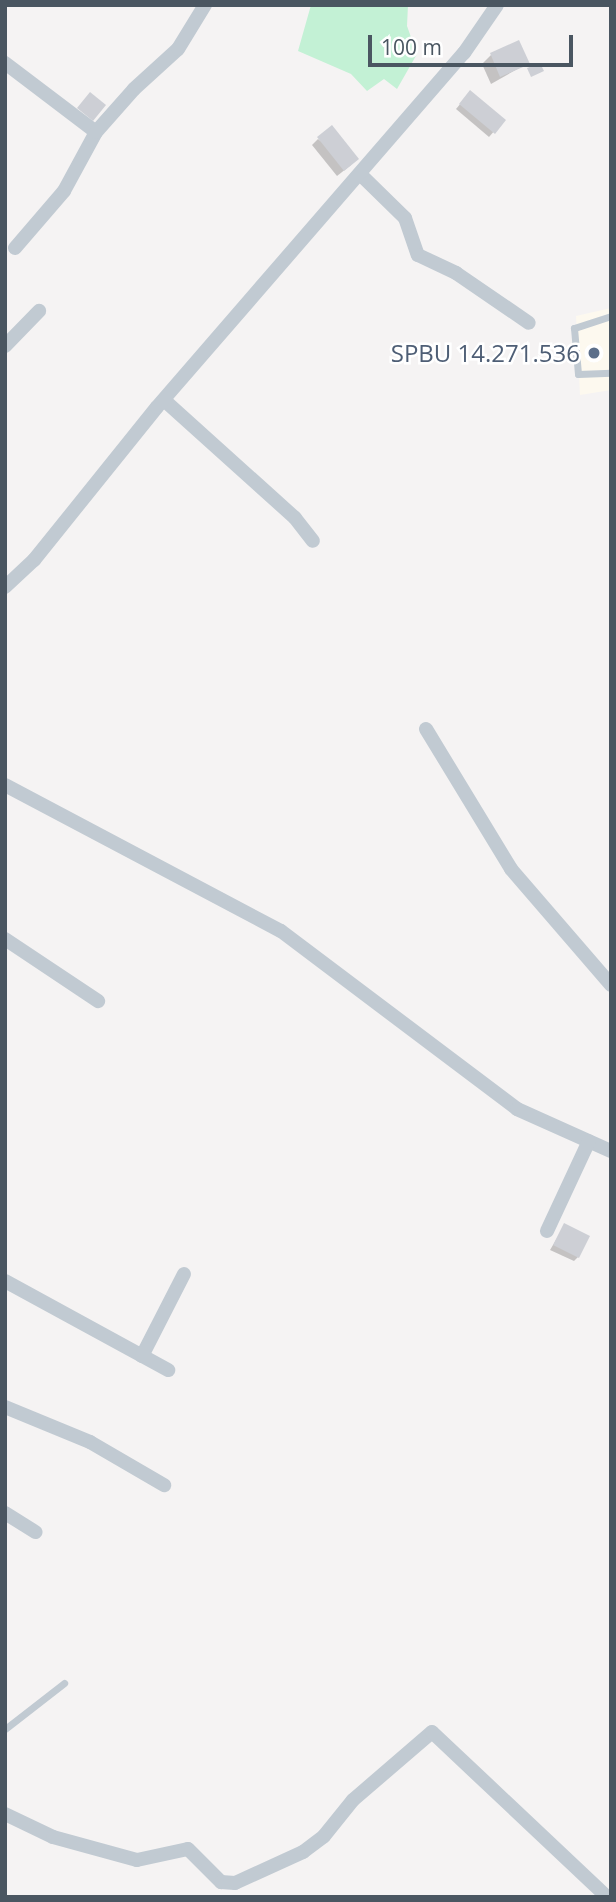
<!DOCTYPE html>
<html>
<head>
<meta charset="utf-8">
<style>
  body { margin:0 }
  #map { position:relative; width:616px; height:1902px; overflow:hidden; background:#f5f3f3; font-family:"Open Sans",sans-serif }
  div>[style] { position:absolute }
  [style*='--x'] { left:calc(var(--x)*1px); top:calc(var(--y)*1px); width:calc(var(--w)*1px); rotate:calc(var(--a)*1deg) }
  .commercial>* { inset:0; background:#fdf9ef }
  .green>* { inset:0; background:#c3f1d5 }
  .shadow>* { inset:0; background:#0003 }
  .building>* { inset:0; background:#cdcfd5 }
  .lane>* { height:7px; margin:-3.5px; padding:0 3.5px; transform-origin:3.5px; border-radius:3.5px; background:#c1cad2 }
  .street>* { height:14px; margin:-7px; padding:0 7px; transform-origin:7px; border-radius:7px; background:#c1cad2 }
  .dots>* { width:19px; height:19px; translate:-50% -50%; box-sizing:border-box; border:4px solid #fff; border-radius:50% }
  span { translate:-50% -50%; white-space:nowrap; text-align:center; line-height:1.15; -webkit-text-stroke:5px #fff; paint-order:stroke }
  .service-label { font-size:24px; color:#4e5e75 }
  .right { translate:-100% -50%; text-align:right }
  .frame { position:absolute; inset:0; border:7px solid #4a5661; pointer-events:none }
  .scale { position:absolute; left:368px; top:35px; width:205px; height:32px; box-sizing:border-box; border:4px solid #4a5661; border-top:0; padding-left:9px; font-size:21px; line-height:24px; white-space:nowrap; color:#4a5661; -webkit-text-stroke:5px #fff; paint-order:stroke }
</style>
</head>
<body>
<div id="map">
  <div class="commercial">
    <i style="clip-path:polygon(611px 308px,611px 390px,580px 395px,576px 316px)"></i>
  </div>
  <div class="green">
    <i style="clip-path:polygon(311px 5px,408px 5px,407px 26px,417px 54px,397px 89px,384px 79px,367px 91px,351px 74px,298px 51px)"></i>
  </div>
  <div class="shadow">
    <i style="clip-path:polygon(491px 55px,528px 63px,491px 84px,482px 64px)"></i>
    <i style="clip-path:polygon(466px 97px,503px 121px,489px 137px,456px 109px)"></i>
    <i style="clip-path:polygon(318px 139px,351px 165px,337px 176px,312px 145px)"></i>
    <i style="clip-path:polygon(565px 1225px,578px 1257px,574px 1261px,550px 1250px)"></i>
  </div>
  <div class="building">
    <i style="clip-path:polygon(519px 40px,530px 64px,500px 77px,490px 53px)"></i>
    <i style="clip-path:polygon(540px 63px,544px 71px,531px 77px,527px 68px)"></i>
    <i style="clip-path:polygon(470px 90px,506px 120px,495px 134px,459px 104px)"></i>
    <i style="clip-path:polygon(90px 92px,106px 105px,93px 121px,77px 108px)"></i>
    <i style="clip-path:polygon(332px 125px,359px 159px,344px 171px,317px 137px)"></i>
    <i style="clip-path:polygon(564px 1223px,590px 1236px,579px 1258px,553px 1245px)"></i>
  </div>
  <div class="lane">
    <i style="--x:611;--y:316;--w:39;--a:162"></i>
    <i style="--x:574;--y:328;--w:46;--a:85"></i>
    <i style="--x:578;--y:374;--w:33;--a:-2"></i>
    <i style="--x:5;--y:1729;--w:75;--a:-37.9"></i>
  </div>
  <div class="street">
    <i style="--x:5;--y:63;--w:114;--a:37.2"></i>
    <i style="--x:360;--y:174;--w:63;--a:44.4"></i>
    <i style="--x:405;--y:218;--w:39;--a:71"></i>
    <i style="--x:418;--y:255;--w:42;--a:25.3"></i>
    <i style="--x:456;--y:273;--w:88;--a:34.4"></i>
    <i style="--x:15;--y:248;--w:75;--a:-49.3"></i>
    <i style="--x:64;--y:191;--w:67;--a:-61.5"></i>
    <i style="--x:96;--y:132;--w:57;--a:-48.5"></i>
    <i style="--x:134;--y:89;--w:59;--a:-42.3"></i>
    <i style="--x:178;--y:49;--w:52;--a:-58.5"></i>
    <i style="--x:5;--y:346;--w:49;--a:-45.8"></i>
    <i style="--x:164;--y:400;--w:176;--a:42"></i>
    <i style="--x:295;--y:518;--w:29;--a:52"></i>
    <i style="--x:5;--y:587;--w:40;--a:-43"></i>
    <i style="--x:34;--y:560;--w:196;--a:-51.2"></i>
    <i style="--x:157;--y:407;--w:469;--a:-49.1"></i>
    <i style="--x:464;--y:53;--w:58;--a:-55.5"></i>
    <i style="--x:426;--y:729;--w:164;--a:58.7"></i>
    <i style="--x:511;--y:869;--w:153;--a:49.2"></i>
    <i style="--x:5;--y:785;--w:312;--a:27.9"></i>
    <i style="--x:281;--y:931;--w:296;--a:37"></i>
    <i style="--x:517;--y:1109;--w:103;--a:24.1"></i>
    <i style="--x:5;--y:939;--w:112;--a:33.7"></i>
    <i style="--x:547;--y:1231;--w:99;--a:-65"></i>
    <i style="--x:5;--y:1281;--w:186;--a:28.6"></i>
    <i style="--x:142;--y:1356;--w:92;--a:-62.9"></i>
    <i style="--x:5;--y:1407;--w:92;--a:22.4"></i>
    <i style="--x:90;--y:1442;--w:86;--a:30.2"></i>
    <i style="--x:5;--y:1513;--w:36;--a:32"></i>
    <i style="--x:5;--y:1814;--w:53;--a:25.6"></i>
    <i style="--x:53;--y:1837;--w:87;--a:15.3"></i>
    <i style="--x:137;--y:1860;--w:52;--a:-12.2"></i>
    <i style="--x:188;--y:1849;--w:47;--a:45"></i>
    <i style="--x:221;--y:1882;--w:14;--a:4"></i>
    <i style="--x:235;--y:1883;--w:75;--a:-24.5"></i>
    <i style="--x:303;--y:1852;--w:26;--a:-37"></i>
    <i style="--x:324;--y:1836;--w:46;--a:-51.1"></i>
    <i style="--x:353;--y:1800;--w:104;--a:-40.7"></i>
    <i style="--x:432;--y:1732;--w:241;--a:43.3"></i>
  </div>
  <div class="dots">
    <i style="left:594px;top:353px;background:#5c6f8a"></i>
  </div>
  <div class="service-label">
    <span class="right" style="left:580px;top:353px">SPBU 14.271.536</span>
  </div>
  <div class="frame"></div>
  <div class="scale">100 m</div>
</div>
</body>
</html>
